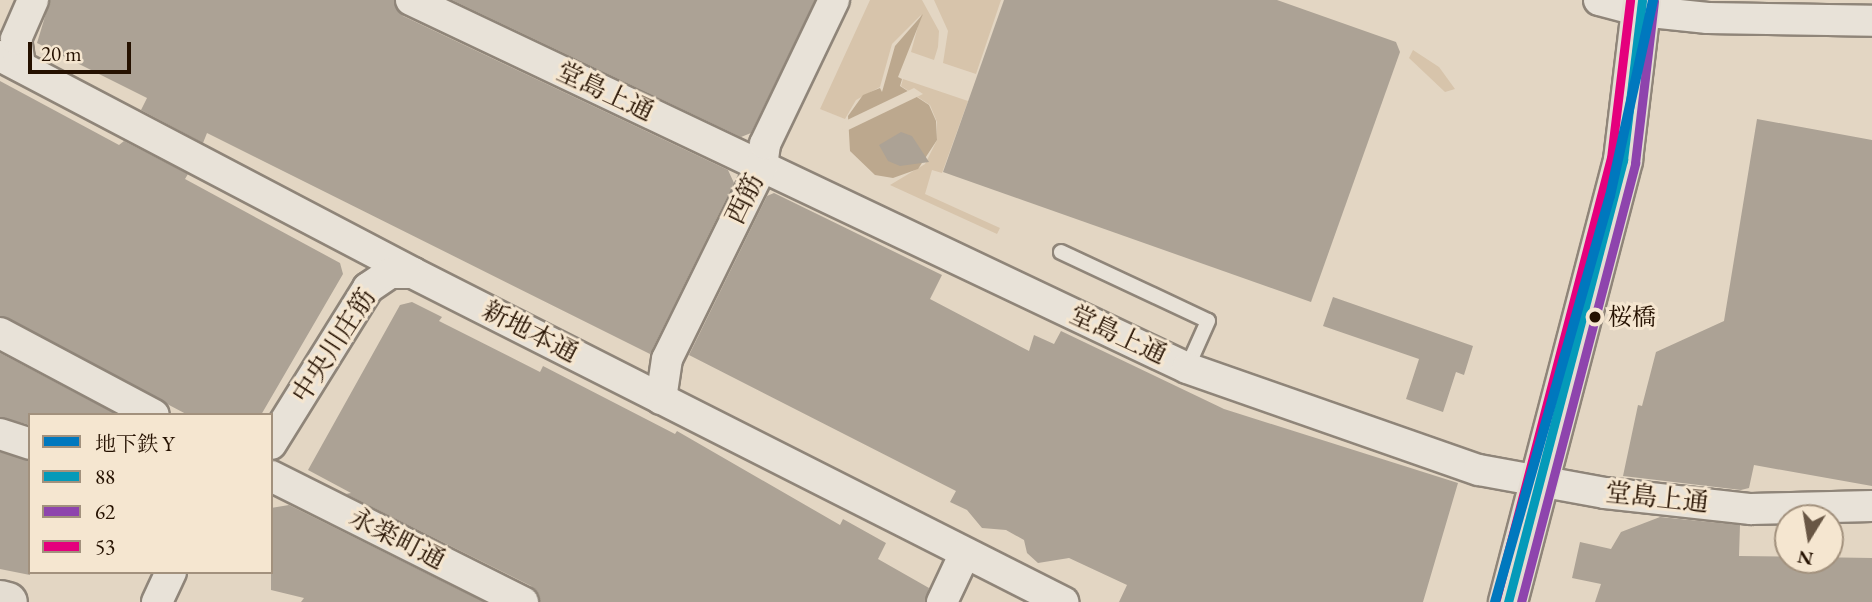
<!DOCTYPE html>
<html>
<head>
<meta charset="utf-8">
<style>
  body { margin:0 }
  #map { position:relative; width:1872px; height:602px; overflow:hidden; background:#e3d6c3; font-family:"EB Garamond","Noto Serif JP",serif }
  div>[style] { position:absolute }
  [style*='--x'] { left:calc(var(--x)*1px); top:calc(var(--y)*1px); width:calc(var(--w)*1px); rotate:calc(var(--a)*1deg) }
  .green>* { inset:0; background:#d7c4ab }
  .water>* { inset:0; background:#bca88e }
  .pier>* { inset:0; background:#e3d6c3 }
  .building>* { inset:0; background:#aca295 }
  .roads { filter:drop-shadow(2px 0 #8f8579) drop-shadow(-2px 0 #8f8579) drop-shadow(0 2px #8f8579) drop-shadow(0 -2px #8f8579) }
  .service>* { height:14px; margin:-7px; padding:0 7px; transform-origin:7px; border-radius:7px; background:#e8e2d8 }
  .minor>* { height:30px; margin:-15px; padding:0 15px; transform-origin:15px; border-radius:15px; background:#e8e2d8 }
  .primary>* { height:38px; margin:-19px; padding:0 19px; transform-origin:19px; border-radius:19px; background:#e4ddd2 }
  .trunk>* { height:38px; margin:-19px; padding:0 19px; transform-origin:19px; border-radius:19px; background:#e4ddd2 }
  .bus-1>* { height:9px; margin:-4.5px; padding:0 4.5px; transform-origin:4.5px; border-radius:4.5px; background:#049ab9 }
  .bus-2>* { height:9px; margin:-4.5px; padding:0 4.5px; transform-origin:4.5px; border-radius:4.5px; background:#8e44ad }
  .bus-3>* { height:9px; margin:-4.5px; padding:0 4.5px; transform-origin:4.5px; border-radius:4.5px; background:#e5007d }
  .metro-1>* { height:10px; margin:-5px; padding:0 5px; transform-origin:5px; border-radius:5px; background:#0078be }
  .dots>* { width:19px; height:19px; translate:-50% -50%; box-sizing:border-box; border:4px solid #f5e6d0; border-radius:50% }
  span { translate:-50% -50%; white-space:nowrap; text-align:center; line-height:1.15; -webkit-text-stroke:6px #f5e6d0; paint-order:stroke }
  .bus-label { font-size:24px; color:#251100 }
  .left { translate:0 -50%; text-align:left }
  .street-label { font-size:26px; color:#251100 }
  .legend { position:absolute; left:28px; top:413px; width:245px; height:161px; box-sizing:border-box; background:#f5e6d0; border:2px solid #a2917d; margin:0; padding:9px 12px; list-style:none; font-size:21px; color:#251100 }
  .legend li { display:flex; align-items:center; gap:14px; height:35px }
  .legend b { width:35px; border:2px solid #a2917d }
  .north { position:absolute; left:1774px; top:504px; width:70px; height:70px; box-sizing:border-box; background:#f5e6d0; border:2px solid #a2917d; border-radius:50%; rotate:191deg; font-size:19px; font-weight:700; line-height:28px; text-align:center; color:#251100 }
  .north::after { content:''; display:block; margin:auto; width:24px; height:32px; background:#685644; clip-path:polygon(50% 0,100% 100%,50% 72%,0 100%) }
  .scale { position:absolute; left:28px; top:42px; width:103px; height:32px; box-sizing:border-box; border:4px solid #251100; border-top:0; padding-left:9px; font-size:21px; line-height:24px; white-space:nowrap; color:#251100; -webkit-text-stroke:5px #f5e6d0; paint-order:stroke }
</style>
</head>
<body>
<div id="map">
  <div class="green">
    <i style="clip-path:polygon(870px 0,922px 0,939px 31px,938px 47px,934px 60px,911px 52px,921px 15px,892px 44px,880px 87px,856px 100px,845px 119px,820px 109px)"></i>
    <i style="clip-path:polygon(934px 0,1001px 0,976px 74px,943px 63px,948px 31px)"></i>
    <i style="clip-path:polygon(1413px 50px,1439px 67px,1455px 89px,1445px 92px,1409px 58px)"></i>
    <i style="clip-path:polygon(903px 79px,968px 101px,942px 173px,932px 170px,925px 194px,1000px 228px,997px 234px,890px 185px,925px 164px,937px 140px,937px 122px,930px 105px,901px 86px)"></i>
  </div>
  <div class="water">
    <i style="clip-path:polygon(923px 14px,898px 77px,902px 79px,900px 86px,929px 105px,936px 121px,937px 140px,918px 169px,893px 178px,875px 175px,850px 151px,848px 116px,863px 95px,880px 88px,882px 92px,895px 46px)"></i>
  </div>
  <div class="pier">
    <i style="clip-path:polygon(914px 88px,923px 94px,842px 133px,843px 122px)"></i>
  </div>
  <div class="building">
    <i style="clip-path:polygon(50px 0,394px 0,403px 16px,728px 170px,734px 183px,650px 354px,207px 133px,203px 143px,141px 110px,147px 98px,37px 43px)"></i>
    <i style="clip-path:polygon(452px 0,815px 0,751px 133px,741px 137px)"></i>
    <i style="clip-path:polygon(1004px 0,1277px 0,1396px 42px,1400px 52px,1311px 302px,943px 172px)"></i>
    <i style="clip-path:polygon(0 81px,119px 145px,124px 141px,188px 174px,185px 179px,340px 263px,343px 274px,261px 415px,188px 415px,0 316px)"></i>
    <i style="clip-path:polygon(1757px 119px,1872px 140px,1872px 486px,1754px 465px,1749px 488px,1741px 490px,1623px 476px,1638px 405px,1642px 406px,1656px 352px,1724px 321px)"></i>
    <i style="clip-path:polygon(901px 132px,912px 136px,929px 162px,900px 166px,888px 161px,879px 145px)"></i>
    <i style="clip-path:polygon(774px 193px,942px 275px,930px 299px,1029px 351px,1034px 335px,1054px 344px,1061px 331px,1224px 409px,1458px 483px,1423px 602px,1119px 602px,1127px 585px,1069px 558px,1038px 563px,1027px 553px,1024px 540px,1006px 530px,982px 528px,967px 510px,950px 502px,956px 491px,689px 355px,767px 196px)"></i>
    <i style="clip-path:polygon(1333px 297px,1473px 346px,1464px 375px,1456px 372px,1443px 412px,1406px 399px,1419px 359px,1323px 326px)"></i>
    <i style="clip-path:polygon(412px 302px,442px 317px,439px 321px,540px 372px,543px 366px,675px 434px,677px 431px,840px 525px,843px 519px,886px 543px,878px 559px,929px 588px,925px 602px,540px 602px,531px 586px,346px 494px,351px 493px,308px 470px,400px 305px)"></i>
    <i style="clip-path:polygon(0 353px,114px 413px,30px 415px,30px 425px,0 417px)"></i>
    <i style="clip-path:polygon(0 452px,30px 461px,30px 575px,0 569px)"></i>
    <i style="clip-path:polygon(289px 505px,484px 602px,301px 602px,304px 598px,271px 590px,271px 508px)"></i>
    <i style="clip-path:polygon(1660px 517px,1740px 525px,1739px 556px,1872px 558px,1872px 602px,1595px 602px,1601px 584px,1572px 578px,1580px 542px,1611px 549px,1621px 532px)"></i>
  </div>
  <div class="roads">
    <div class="service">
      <i style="--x:1061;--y:252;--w:162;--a:25.1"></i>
      <i style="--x:1208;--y:321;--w:51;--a:114.1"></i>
    </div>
    <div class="minor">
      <i style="--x:411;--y:0;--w:859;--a:25.37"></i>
      <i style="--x:1187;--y:368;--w:309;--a:19.3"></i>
      <i style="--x:1479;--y:470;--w:128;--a:10.3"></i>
      <i style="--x:1605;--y:493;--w:147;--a:6.3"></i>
      <i style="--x:1751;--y:509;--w:121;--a:-1.4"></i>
      <i style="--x:1599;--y:0;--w:43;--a:14.7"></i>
      <i style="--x:1641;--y:11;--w:67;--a:6"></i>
      <i style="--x:1708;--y:18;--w:164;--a:1"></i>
      <i style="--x:0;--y:56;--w:467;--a:27.7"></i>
      <i style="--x:413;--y:273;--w:729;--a:26.85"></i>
      <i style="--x:20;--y:66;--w:27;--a:-98"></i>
      <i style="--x:16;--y:39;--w:43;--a:-66.4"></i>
      <i style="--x:0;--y:333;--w:174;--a:28"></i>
      <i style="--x:661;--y:399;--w:40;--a:-81.5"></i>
      <i style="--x:667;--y:359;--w:215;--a:-63.8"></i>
      <i style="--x:762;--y:166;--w:22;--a:-82"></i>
      <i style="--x:765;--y:144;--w:160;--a:-64.4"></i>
      <i style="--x:0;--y:434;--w:32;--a:18"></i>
      <i style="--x:271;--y:444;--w:184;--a:-58.1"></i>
      <i style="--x:368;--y:288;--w:27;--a:-34"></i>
      <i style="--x:390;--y:273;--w:23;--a:0"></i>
      <i style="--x:271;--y:476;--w:282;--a:26.6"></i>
      <i style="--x:157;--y:602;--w:33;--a:-65"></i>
      <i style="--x:942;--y:602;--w:54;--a:-64.9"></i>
    </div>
    <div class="primary">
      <i style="--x:1508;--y:602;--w:457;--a:-75.4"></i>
      <i style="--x:1623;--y:160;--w:161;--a:-83.2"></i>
    </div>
    <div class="trunk">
      <i style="--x:0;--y:600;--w:8;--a:14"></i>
    </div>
  </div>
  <div class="bus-1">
    <i style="--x:1508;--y:602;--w:457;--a:-75.4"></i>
    <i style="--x:1623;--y:160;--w:161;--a:-83.2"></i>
  </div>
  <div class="bus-2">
    <i style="--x:1521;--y:602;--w:454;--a:-75.4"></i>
    <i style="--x:1635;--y:163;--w:163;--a:-83.3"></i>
  </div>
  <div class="bus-3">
    <i style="--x:1496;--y:599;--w:456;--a:-75.4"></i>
    <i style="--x:1611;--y:158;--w:159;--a:-83.1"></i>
  </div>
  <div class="metro-1">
    <i style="--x:1495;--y:602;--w:422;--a:-74.2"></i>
    <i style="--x:1610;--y:196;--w:201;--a:-77.6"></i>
  </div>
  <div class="dots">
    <i style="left:1595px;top:317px;background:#251100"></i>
  </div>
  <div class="bus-label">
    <span class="left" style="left:1608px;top:317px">桜橋</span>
  </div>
  <div class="street-label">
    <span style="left:605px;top:92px;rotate:25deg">堂島上通</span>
    <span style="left:745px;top:199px;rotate:-64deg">西筋</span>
    <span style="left:530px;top:332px;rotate:27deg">新地本通</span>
    <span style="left:1118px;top:335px;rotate:25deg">堂島上通</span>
    <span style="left:334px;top:346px;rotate:-57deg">中央川庄筋</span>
    <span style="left:1657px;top:498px;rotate:6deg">堂島上通</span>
    <span style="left:397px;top:539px;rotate:27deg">永楽町通</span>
  </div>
  <ul class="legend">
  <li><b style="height:9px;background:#0078be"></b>地下鉄 Y</li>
  <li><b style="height:9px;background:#049ab9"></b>88</li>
  <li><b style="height:9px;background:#8e44ad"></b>62</li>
  <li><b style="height:9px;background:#e5007d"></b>53</li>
  </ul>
  <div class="north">N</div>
  <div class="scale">20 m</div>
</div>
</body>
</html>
